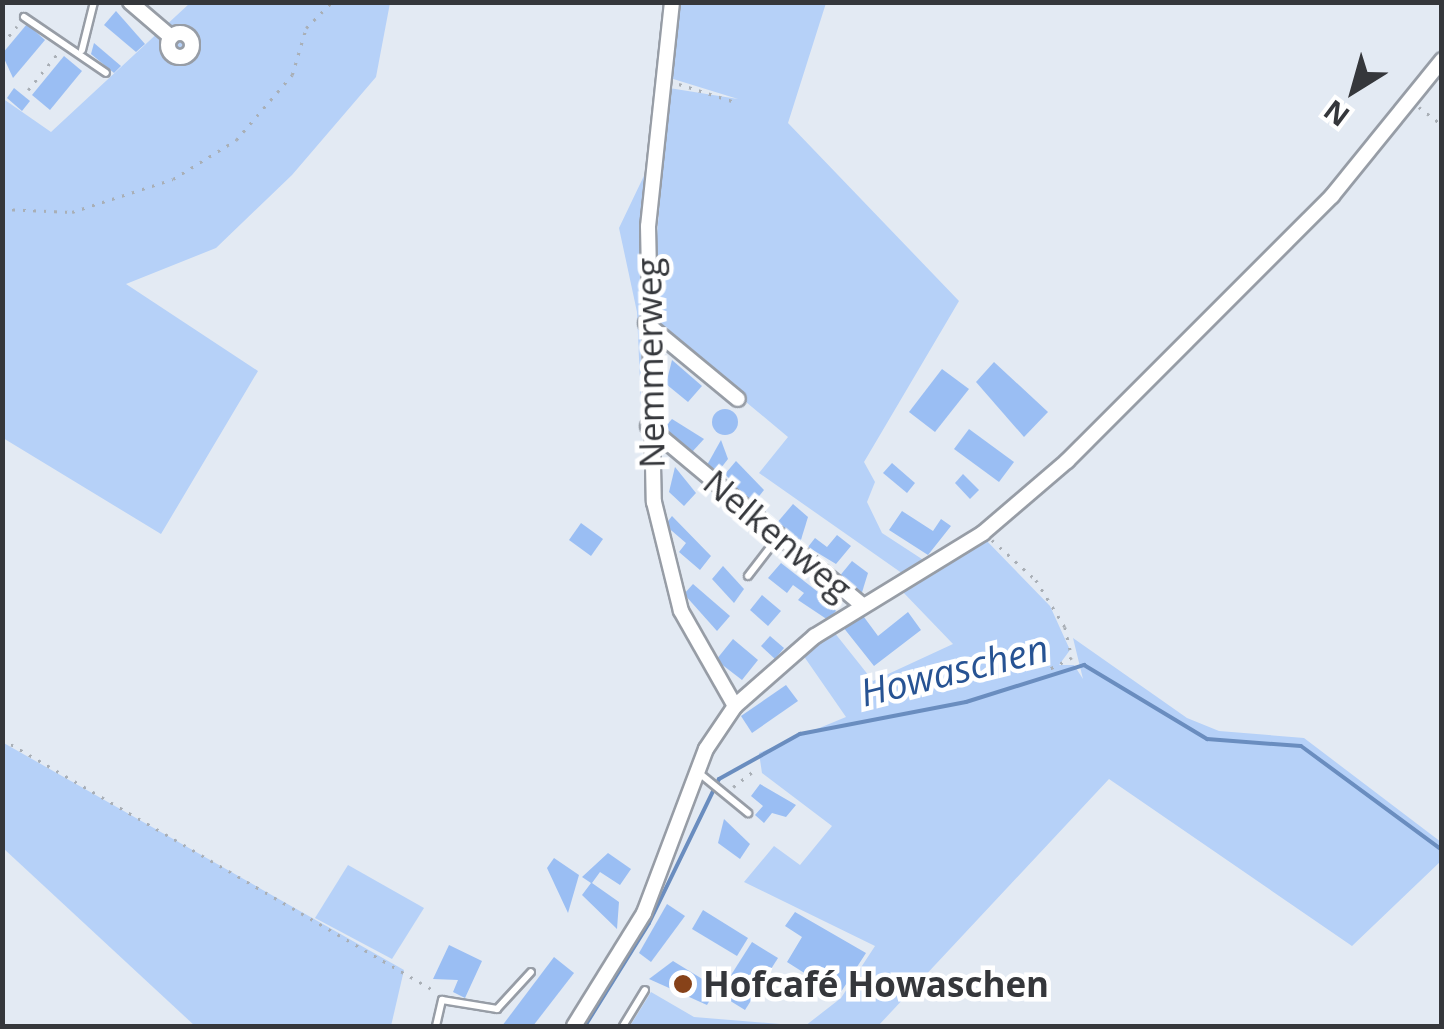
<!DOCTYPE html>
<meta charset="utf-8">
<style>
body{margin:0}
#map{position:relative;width:1444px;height:1029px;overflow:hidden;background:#e3eaf3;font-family:"Open Sans",sans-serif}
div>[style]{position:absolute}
.green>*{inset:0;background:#b6d1f8}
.stream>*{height:4px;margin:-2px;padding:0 2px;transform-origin:2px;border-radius:2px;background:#6a8dbf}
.building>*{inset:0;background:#9abef3}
.round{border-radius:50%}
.path>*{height:2.5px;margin-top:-1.25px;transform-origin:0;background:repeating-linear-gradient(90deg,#a9afb6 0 2.5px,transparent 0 10.5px)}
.roads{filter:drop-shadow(2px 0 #979da6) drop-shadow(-2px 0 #979da6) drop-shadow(0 2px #979da6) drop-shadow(0 -2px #979da6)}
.service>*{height:6px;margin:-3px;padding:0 3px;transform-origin:3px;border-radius:3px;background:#fff}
.minor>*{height:14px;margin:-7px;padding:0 7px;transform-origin:7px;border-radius:7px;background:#fff}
.minor>.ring{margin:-7px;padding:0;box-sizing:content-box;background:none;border:14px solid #fff;border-radius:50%}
.dots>*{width:28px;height:28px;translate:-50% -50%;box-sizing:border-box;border:5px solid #fff;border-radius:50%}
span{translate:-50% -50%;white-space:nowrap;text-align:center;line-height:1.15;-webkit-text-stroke:9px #fff;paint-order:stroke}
.street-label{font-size:35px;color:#35373b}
.poi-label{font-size:35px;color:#35373b;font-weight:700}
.left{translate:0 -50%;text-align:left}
.water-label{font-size:38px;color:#275393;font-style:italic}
.frame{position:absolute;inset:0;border:5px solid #35373b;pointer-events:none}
.north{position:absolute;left:1304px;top:40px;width:100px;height:100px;-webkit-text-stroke:8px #fff;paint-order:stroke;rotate:217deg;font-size:28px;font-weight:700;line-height:40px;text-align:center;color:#35373b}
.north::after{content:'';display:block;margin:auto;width:35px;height:45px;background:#35373b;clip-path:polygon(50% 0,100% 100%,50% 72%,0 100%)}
</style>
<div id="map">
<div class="green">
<div style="clip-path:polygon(190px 3px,390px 3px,376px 77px,292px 175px,216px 248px,126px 284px,258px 371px,161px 534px,3px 438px,2px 98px,51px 132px)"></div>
<div style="clip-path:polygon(676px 3px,826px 3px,788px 123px,959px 301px,864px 462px,875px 482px,867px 502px,882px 533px,928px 563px,906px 576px,759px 473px,788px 437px,650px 322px,669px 88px,738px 99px,670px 78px)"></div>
<div style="clip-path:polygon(652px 159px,642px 244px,641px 405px,637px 312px,619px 228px)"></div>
<div style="clip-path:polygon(983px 537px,1050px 606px,1070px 650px,1059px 665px,1074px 665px,1083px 679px,1073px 638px,1187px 718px,1219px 731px,1304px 738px,1441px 842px,1441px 861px,1352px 946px,1109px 779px,878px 1026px,630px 1026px,651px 992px,694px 1017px,805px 1026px,841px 998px,875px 946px,744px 882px,774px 846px,800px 865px,832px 826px,762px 773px,759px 753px,846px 717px,803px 655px,834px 632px,873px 681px,953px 644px,901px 590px)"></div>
<div style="clip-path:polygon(2px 742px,404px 970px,391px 1026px,195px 1026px,3px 848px)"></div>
<div style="clip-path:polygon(348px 865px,424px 908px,392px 959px,315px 918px)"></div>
</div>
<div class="stream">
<div style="left:585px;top:1026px;width:121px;rotate:-58.1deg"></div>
<div style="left:649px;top:923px;width:160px;rotate:-64.1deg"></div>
<div style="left:719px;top:779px;width:93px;rotate:-29.1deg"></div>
<div style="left:800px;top:734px;width:169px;rotate:-10.9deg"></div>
<div style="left:966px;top:702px;width:124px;rotate:-17.4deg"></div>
<div style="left:1084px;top:665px;width:144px;rotate:31deg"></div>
<div style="left:1207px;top:739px;width:94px;rotate:4.3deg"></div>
<div style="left:1301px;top:746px;width:175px;rotate:36.4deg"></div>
</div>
<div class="building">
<div style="clip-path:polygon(116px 11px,145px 44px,136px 52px,104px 25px)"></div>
<div style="clip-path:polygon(27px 24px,45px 40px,13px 78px,2px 54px)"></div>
<div style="clip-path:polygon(94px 43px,121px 66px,114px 73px,91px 54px)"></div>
<div style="clip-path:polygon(64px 56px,82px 71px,50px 110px,32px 95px)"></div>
<div style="clip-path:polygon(14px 88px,30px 101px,22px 111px,7px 98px)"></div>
<div style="clip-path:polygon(672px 360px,702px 386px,688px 402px,666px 384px)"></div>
<div style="clip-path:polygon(994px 362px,1048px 412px,1024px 437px,976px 382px)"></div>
<div style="clip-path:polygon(942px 369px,969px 389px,935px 432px,909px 412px)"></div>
<div class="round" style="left:712px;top:409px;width:26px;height:26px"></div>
<div style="clip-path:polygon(672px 419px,704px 439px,692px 452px,664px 428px)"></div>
<div style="clip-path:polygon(969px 429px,1014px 462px,999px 482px,954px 449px)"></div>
<div style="clip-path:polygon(721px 440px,728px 459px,717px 473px,707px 465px)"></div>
<div style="clip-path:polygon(736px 461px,764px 490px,752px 505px,725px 474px)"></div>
<div style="clip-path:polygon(892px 463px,915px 483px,907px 493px,883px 473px)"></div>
<div style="clip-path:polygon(675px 467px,696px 493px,684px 506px,669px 492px)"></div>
<div style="clip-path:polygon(963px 474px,979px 490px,970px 499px,955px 483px)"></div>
<div style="clip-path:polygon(793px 504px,808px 517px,800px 543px,776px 524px)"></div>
<div style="clip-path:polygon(902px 511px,933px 531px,941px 519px,951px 526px,928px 555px,889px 530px)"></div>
<div style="clip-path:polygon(672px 516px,711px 556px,700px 570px,679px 552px,686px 543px,665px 525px)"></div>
<div style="clip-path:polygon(581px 523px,603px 539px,591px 556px,569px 540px)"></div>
<div style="clip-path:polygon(837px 535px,851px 546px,836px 564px,808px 547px,815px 538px,827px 547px)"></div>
<div style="clip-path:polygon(852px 561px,868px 573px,859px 602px,838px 578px)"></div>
<div style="clip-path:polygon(781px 563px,827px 599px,836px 611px,828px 620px,798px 600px,804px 593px,793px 585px,787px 593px,768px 578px)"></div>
<div style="clip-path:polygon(723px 566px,744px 589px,734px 603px,712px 579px)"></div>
<div style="clip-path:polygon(693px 584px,730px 616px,717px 631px,684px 594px)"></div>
<div style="clip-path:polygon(762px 595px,781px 611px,768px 626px,750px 610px)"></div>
<div style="clip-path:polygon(908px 612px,921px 630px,874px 666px,843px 627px,861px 613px,878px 636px)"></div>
<div style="clip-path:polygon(770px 636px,784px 648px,775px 659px,761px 646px)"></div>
<div style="clip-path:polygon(733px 639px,758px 660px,742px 680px,716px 660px)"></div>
<div style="clip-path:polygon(786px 685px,798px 701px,752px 733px,741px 716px)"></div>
<div style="clip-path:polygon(760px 784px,796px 805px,786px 817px,772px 813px,764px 823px,755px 815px,763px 806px,751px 796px)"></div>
<div style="clip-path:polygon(724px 819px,750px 844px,740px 859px,718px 843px)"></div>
<div style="clip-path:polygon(608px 853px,631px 869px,620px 885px,600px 872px,592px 883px,619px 902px,617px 929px,582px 895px,591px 883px,582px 877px)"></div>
<div style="clip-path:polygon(554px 858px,579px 875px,568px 913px,547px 868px)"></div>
<div style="clip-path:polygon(667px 904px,685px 916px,651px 962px,639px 953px)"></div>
<div style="clip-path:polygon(703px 910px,748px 938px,737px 956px,692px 929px)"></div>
<div style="clip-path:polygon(795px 912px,866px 953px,839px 995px,787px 962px,802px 937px,785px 926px)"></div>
<div style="clip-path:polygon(752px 942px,778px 958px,745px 1010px,719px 994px)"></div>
<div style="clip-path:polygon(449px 945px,482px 961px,465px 998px,453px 992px,458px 980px,433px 979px)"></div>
<div style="clip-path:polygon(554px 957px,574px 973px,533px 1026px,502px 1026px)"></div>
<div style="clip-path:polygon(673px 961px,717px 988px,707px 1005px,649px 979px)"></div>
</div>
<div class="path">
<div style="left:2px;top:44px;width:23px;rotate:-50deg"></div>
<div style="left:679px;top:84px;width:59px;rotate:17.8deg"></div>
<div style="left:28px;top:90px;width:48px;rotate:-51deg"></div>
<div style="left:1419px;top:107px;width:29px;rotate:38deg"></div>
<div style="left:2px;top:209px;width:70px;rotate:2.5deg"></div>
<div style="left:72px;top:212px;width:106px;rotate:-18.1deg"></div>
<div style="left:173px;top:179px;width:74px;rotate:-31.8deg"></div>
<div style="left:236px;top:140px;width:86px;rotate:-49.3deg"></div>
<div style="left:292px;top:75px;width:49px;rotate:-73.4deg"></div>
<div style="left:306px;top:28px;width:37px;rotate:-45deg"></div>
<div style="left:992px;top:540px;width:59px;rotate:42.3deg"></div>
<div style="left:1036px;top:580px;width:55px;rotate:58.3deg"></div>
<div style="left:1065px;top:627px;width:32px;rotate:77deg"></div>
<div style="left:1072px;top:658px;width:25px;rotate:153deg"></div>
<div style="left:2px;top:739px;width:501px;rotate:30.2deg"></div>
<div style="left:733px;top:787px;width:28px;rotate:-38deg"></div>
</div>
<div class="roads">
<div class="service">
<div style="left:24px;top:17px;width:99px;rotate:34.3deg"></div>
<div style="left:82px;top:50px;width:49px;rotate:-76deg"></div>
<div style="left:748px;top:576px;width:49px;rotate:-52.4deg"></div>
<div style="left:698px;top:772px;width:65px;rotate:39.4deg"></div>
<div style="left:436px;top:1026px;width:27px;rotate:-77deg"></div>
<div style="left:442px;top:1000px;width:56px;rotate:9.3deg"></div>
<div style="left:497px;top:1009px;width:50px;rotate:-47.4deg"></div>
<div style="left:623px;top:1026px;width:42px;rotate:-58.6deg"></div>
</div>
<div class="minor">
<div style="left:130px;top:2px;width:54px;rotate:40.5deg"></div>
<div style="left:672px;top:2px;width:225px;rotate:96.1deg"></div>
<div style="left:648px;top:226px;width:276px;rotate:88.8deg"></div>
<div style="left:654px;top:502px;width:112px;rotate:76.1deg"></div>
<div style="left:681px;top:611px;width:109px;rotate:60.4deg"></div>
<div class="ring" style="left:168px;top:33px;width:10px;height:10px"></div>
<div style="left:646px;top:323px;width:119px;rotate:39.6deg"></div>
<div style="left:648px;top:426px;width:279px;rotate:39.9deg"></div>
<div style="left:574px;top:1026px;width:133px;rotate:-58.2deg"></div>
<div style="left:644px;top:913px;width:175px;rotate:-69.3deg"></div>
<div style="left:706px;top:749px;width:52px;rotate:-56deg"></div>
<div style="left:735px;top:706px;width:106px;rotate:-41.2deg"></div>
<div style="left:815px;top:636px;width:197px;rotate:-31.5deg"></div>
<div style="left:983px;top:533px;width:111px;rotate:-40.6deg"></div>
<div style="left:1067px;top:461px;width:375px;rotate:-45deg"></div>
<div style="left:1332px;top:196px;width:175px;rotate:-51deg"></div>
</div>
</div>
<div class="dots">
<div style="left:683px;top:984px;background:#874219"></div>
</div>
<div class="street-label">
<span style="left:650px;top:363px;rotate:-91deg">Nemmerweg</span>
<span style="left:778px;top:535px;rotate:40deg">Nelkenweg</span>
</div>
<div class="poi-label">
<span class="left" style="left:703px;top:984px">Hofcafé Howaschen</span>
</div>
<div class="water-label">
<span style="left:954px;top:670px;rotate:-14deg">Howaschen</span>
</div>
<div class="frame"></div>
<div class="north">N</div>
</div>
